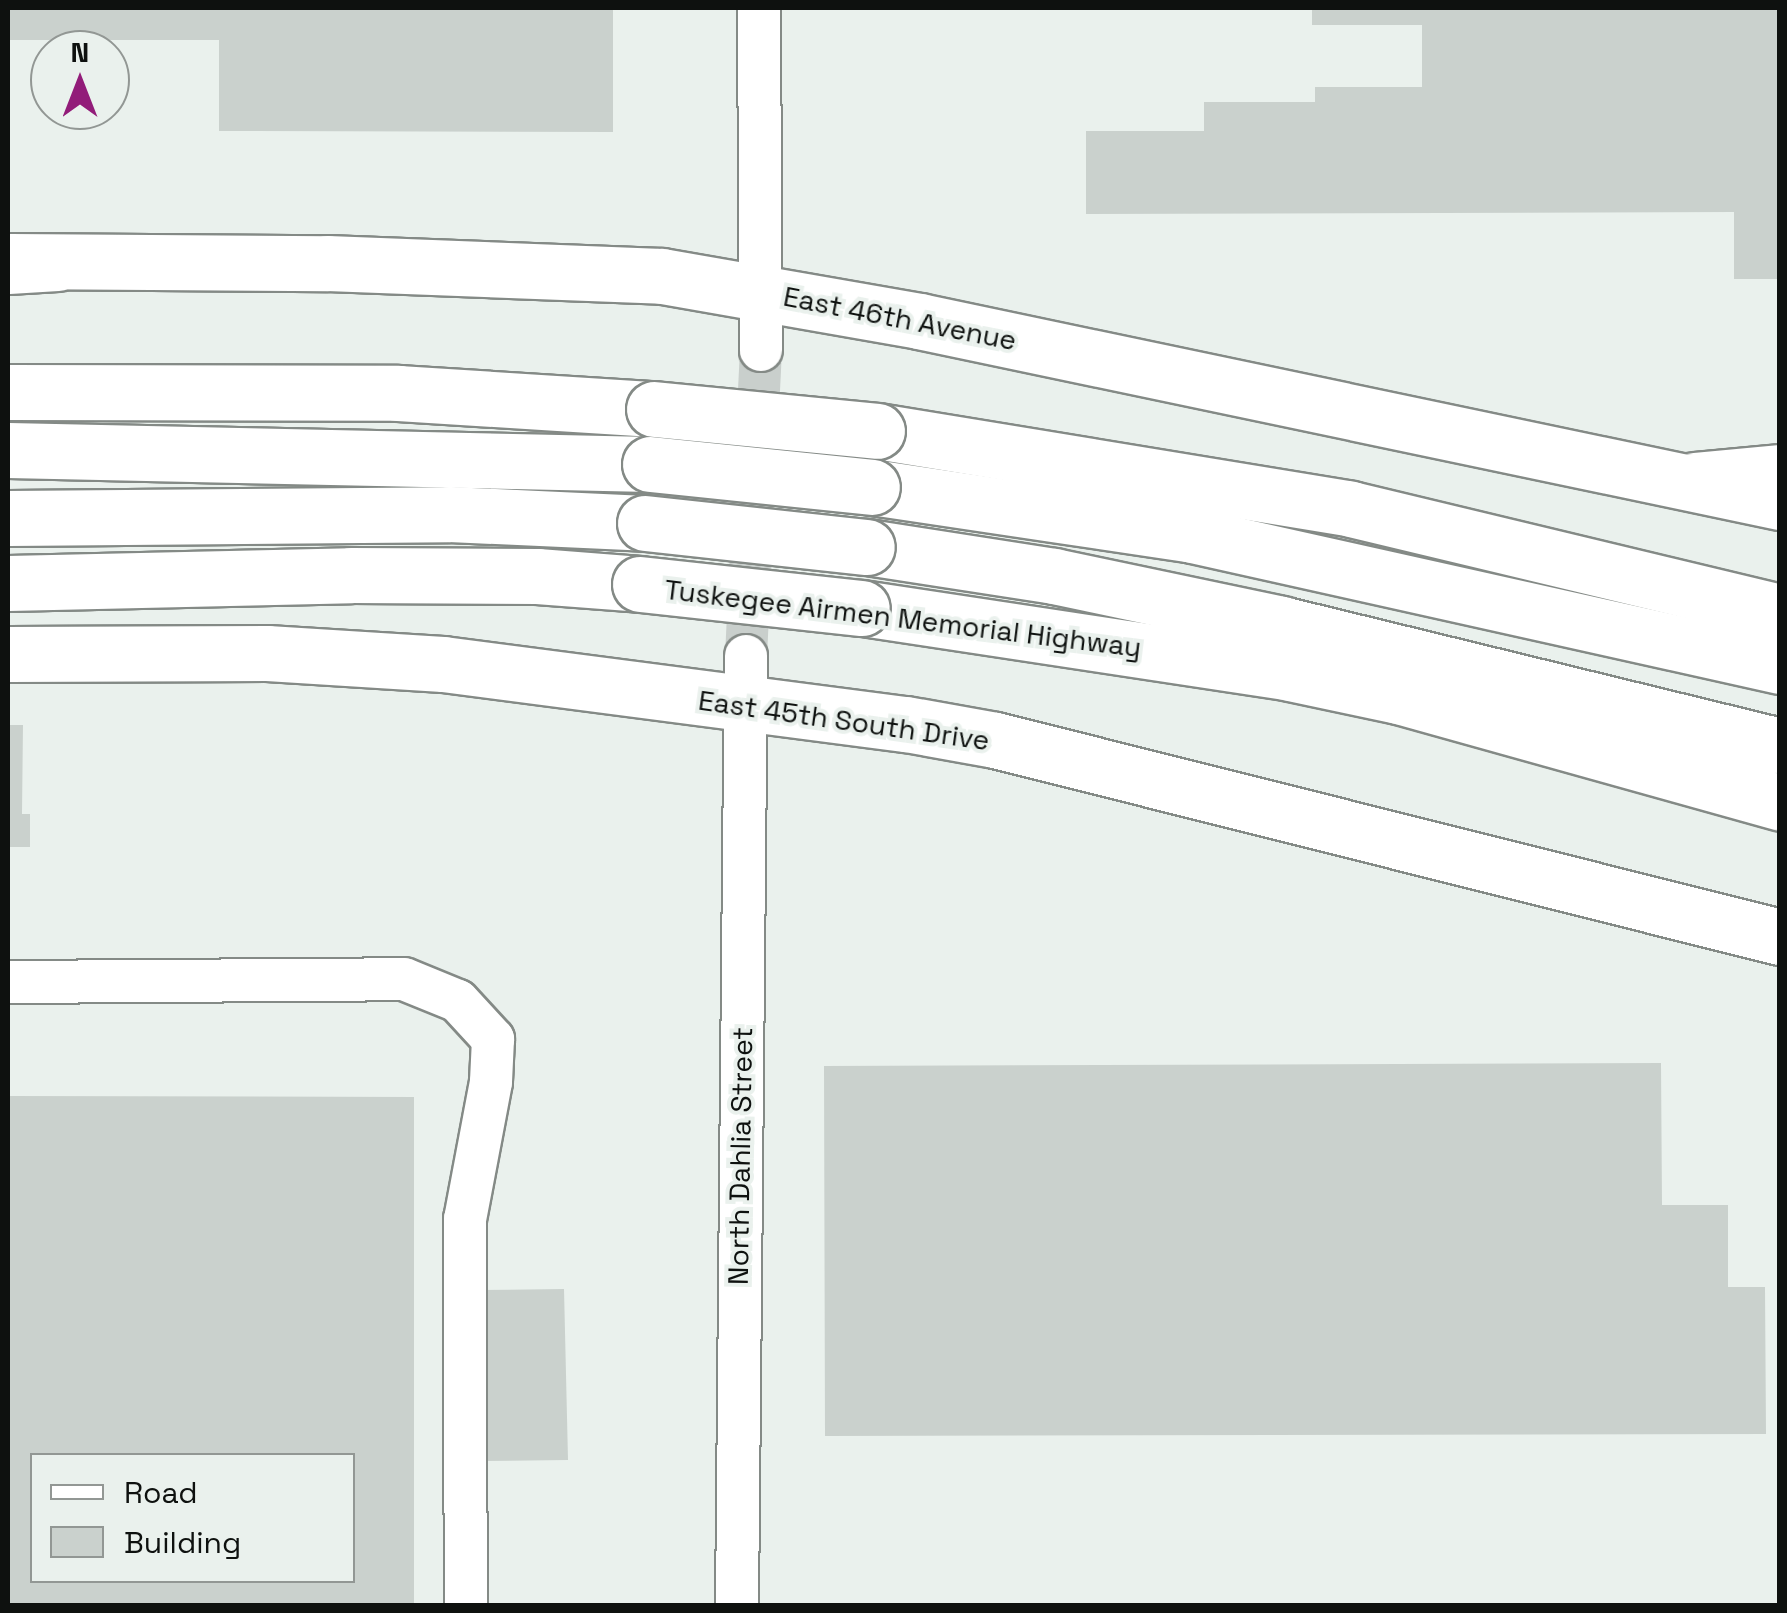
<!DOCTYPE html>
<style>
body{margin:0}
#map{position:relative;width:1787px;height:1613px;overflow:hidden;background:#eaf1ed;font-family:"Space Grotesk",sans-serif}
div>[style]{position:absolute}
.building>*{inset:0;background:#cad1cd}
.minor-tunnel>*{height:42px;margin-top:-21px;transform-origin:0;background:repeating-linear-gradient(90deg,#c9cfcc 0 42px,transparent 0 63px)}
.roads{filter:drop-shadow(2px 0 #848a86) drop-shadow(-2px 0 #848a86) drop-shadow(0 2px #848a86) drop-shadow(0 -2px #848a86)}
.minor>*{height:42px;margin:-21px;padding:0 21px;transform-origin:21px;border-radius:21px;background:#fff}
.major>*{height:55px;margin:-27.5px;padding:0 27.5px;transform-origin:27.5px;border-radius:27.5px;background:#fff}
.highway>*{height:55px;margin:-27.5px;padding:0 27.5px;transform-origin:27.5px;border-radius:27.5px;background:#fff}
.bridges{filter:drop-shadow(2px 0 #848a86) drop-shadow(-2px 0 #848a86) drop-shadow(0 2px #848a86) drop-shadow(0 -2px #848a86)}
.highway-bridge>*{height:55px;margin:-27.5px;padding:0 27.5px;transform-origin:27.5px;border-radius:27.5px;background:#fff}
span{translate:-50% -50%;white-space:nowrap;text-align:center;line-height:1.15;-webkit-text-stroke:8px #eaf1ed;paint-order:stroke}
.street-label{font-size:28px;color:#0e110f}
.frame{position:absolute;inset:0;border:10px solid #0e110f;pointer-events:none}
.legend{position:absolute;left:30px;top:1453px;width:325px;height:130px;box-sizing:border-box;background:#eaf1ed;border:2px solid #929794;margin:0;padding:12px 18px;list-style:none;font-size:30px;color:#0e110f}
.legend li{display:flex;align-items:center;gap:20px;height:50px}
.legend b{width:50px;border:2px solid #929794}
.north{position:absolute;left:30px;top:30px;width:100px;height:100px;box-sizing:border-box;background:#eaf1ed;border:2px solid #929794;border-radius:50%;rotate:0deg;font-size:28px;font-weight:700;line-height:40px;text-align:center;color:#0e110f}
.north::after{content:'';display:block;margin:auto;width:35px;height:45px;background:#921c79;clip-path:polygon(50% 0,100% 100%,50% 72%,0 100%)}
</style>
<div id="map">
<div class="building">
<div style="clip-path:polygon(8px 8px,613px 8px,613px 132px,219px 131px,219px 40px,8px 40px)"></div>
<div style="clip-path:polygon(1312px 8px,1780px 8px,1780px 279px,1734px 279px,1734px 212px,1086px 214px,1086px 131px,1204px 131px,1204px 102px,1315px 102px,1315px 87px,1422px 87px,1422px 25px,1312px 25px)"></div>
<div style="clip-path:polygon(8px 725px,23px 725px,22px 814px,30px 814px,30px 847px,8px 847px)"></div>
<div style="clip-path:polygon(1661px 1063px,1662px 1205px,1728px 1205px,1728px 1287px,1765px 1287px,1766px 1434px,825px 1436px,824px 1066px)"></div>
<div style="clip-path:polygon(evenodd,8px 1096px,414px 1097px,414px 1606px,8px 1606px,8px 1096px,32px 1456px,352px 1456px,352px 1580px,32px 1580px,32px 1456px)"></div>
<div style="clip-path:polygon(564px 1289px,568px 1460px,483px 1461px,479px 1290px)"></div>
</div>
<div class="minor-tunnel">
<div style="left:746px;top:656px;width:306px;rotate:-87.2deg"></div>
</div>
<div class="roads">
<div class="minor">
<div style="left:759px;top:8px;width:342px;rotate:89.7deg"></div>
<div style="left:1695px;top:474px;width:85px;rotate:-5.4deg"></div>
<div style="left:8px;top:982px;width:396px;rotate:-0.4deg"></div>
<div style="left:404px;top:979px;width:58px;rotate:22.2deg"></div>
<div style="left:458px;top:1001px;width:52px;rotate:47.4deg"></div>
<div style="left:493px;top:1039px;width:43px;rotate:92.7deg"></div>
<div style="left:491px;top:1082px;width:139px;rotate:100.7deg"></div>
<div style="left:465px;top:1219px;width:387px;rotate:89.9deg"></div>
<div style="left:737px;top:1606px;width:950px;rotate:-89.46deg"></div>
</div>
<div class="major">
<div style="left:10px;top:261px;width:317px;rotate:0.4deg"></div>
<div style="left:327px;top:263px;width:335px;rotate:2.2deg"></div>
<div style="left:662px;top:276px;width:261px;rotate:9.9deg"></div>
<div style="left:919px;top:321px;width:880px;rotate:11.87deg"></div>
<div style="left:8px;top:654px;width:259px;rotate:-0.2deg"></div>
<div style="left:267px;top:653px;width:176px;rotate:3.6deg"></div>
<div style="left:443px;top:664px;width:467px;rotate:7.4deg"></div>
<div style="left:906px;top:724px;width:90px;rotate:10.2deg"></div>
<div style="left:995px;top:740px;width:809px;rotate:14.09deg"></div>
</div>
<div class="highway">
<div style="left:8px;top:266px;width:49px;rotate:-3.5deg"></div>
<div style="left:8px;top:392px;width:390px;rotate:0.1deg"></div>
<div style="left:398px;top:393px;width:256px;rotate:3.6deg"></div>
<div style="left:877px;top:431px;width:480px;rotate:9.3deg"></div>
<div style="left:1351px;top:509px;width:441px;rotate:13.5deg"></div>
<div style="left:8px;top:450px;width:642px;rotate:1.25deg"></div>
<div style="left:872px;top:487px;width:324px;rotate:8.5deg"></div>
<div style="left:1192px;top:535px;width:602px;rotate:12.56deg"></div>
<div style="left:8px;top:518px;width:441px;rotate:-0.5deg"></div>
<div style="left:449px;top:514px;width:196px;rotate:2.6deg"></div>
<div style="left:867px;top:547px;width:189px;rotate:8.8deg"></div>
<div style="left:1054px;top:576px;width:232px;rotate:11.9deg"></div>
<div style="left:1281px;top:624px;width:514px;rotate:13.74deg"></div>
<div style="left:8px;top:583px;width:343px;rotate:-1.3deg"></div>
<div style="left:351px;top:575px;width:186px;rotate:0.3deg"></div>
<div style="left:537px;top:576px;width:103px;rotate:4.4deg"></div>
<div style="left:862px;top:608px;width:433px;rotate:8.6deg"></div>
<div style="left:1290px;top:673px;width:110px;rotate:12deg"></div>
<div style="left:1398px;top:696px;width:397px;rotate:15.6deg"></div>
</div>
</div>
<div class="bridges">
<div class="highway-bridge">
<div style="left:654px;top:409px;width:224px;rotate:5.6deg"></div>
<div style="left:650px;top:464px;width:223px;rotate:5.9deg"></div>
<div style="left:645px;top:523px;width:223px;rotate:6.2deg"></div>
<div style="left:640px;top:584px;width:223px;rotate:6.2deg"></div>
</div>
</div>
<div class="street-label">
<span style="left:900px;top:318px;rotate:11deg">East 46th Avenue</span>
<span style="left:903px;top:618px;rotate:7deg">Tuskegee Airmen Memorial Highway</span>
<span style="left:844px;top:720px;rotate:8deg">East 45th South Drive</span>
<span style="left:740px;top:1156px;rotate:-89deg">North Dahlia Street</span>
</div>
<div class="frame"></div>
<ul class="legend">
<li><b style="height:12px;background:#fff"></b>Road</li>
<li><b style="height:28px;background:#cad1cd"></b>Building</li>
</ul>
<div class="north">N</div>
</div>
